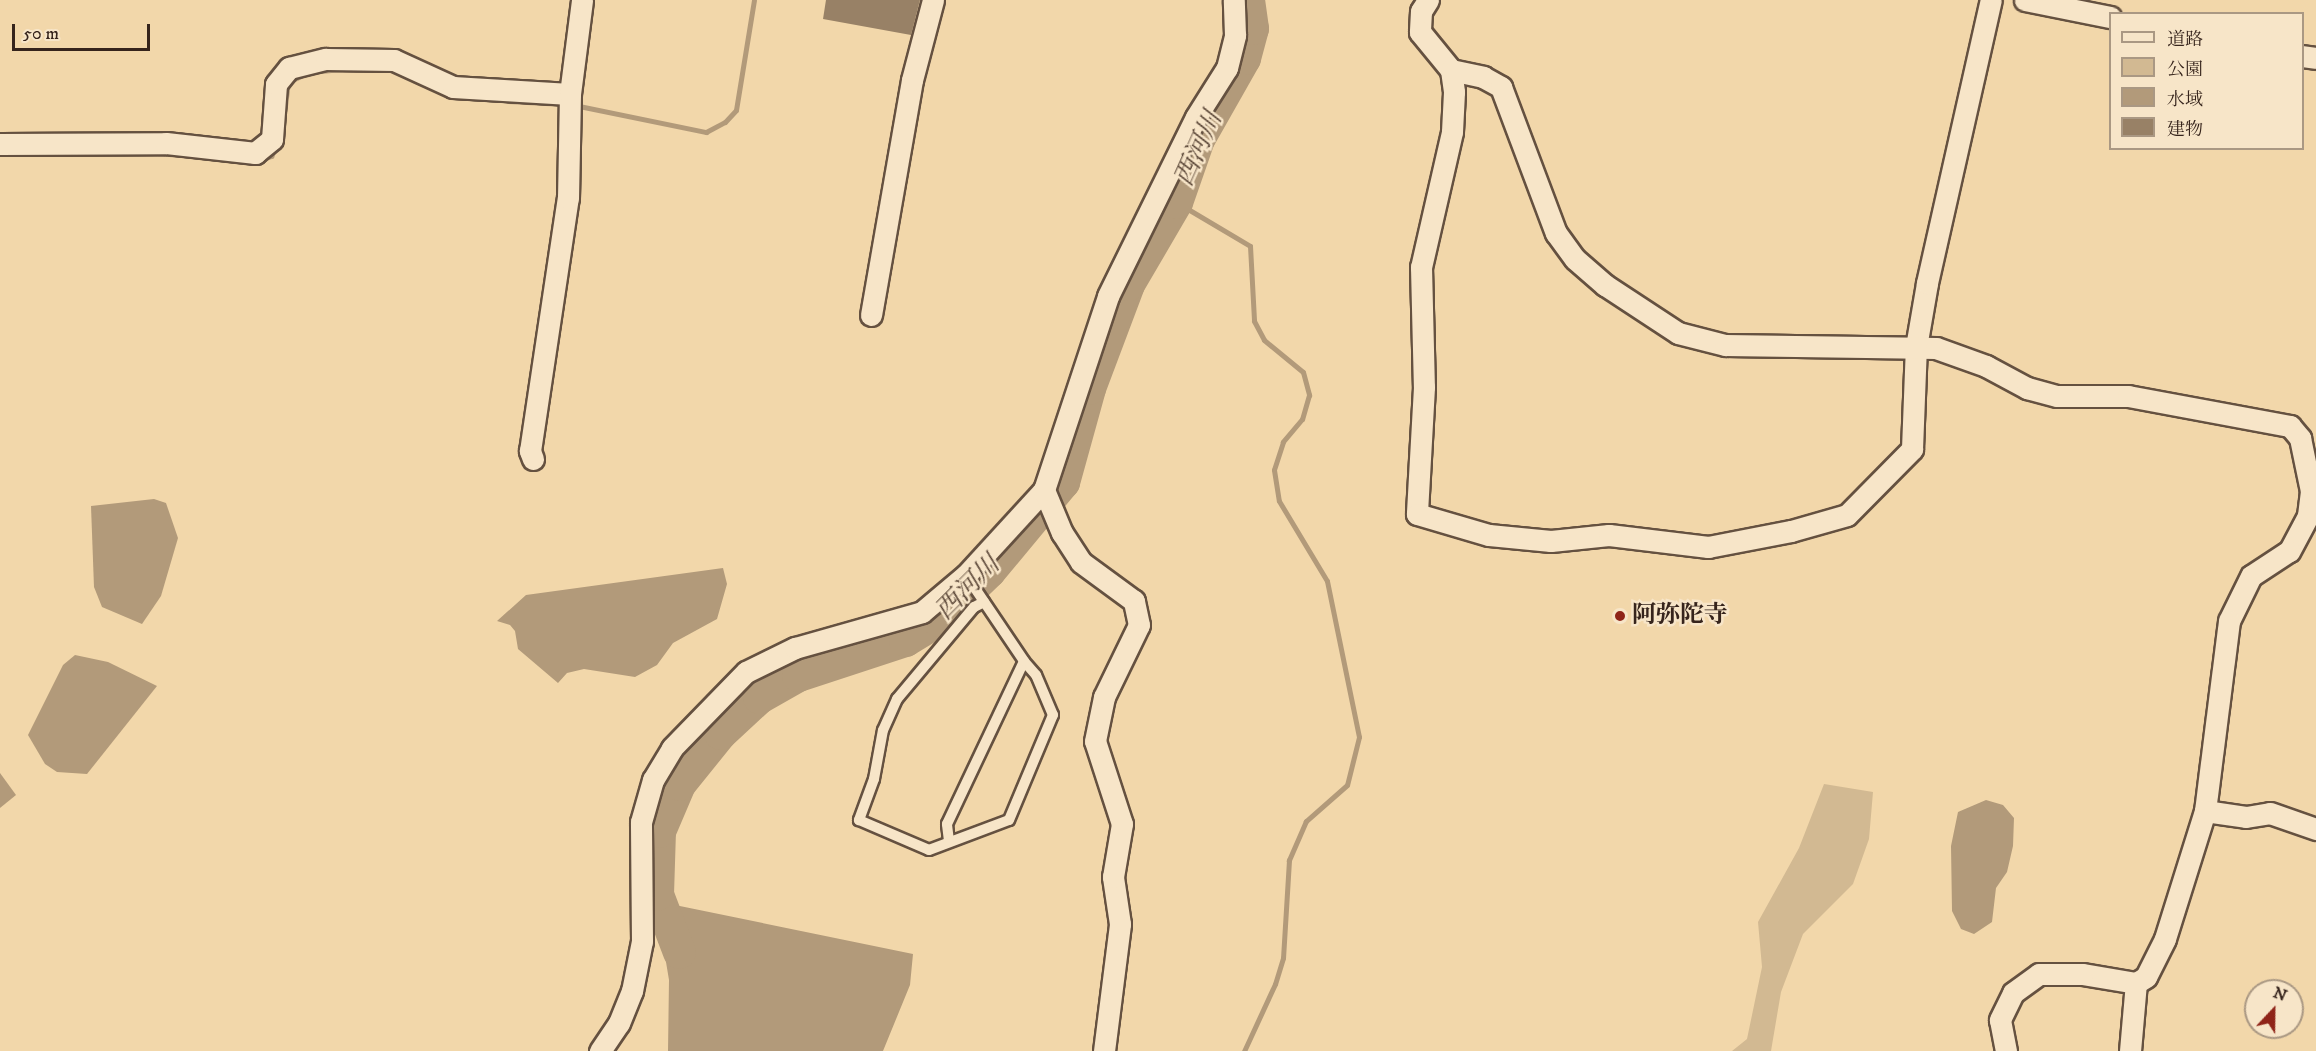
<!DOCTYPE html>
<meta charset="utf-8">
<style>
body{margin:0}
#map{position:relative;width:2316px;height:1051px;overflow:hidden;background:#f2d7aa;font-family:"IM FELL DW Pica","Noto Serif JP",serif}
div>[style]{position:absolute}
.green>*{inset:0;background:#d2b992}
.water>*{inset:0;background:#b29a7a}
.stream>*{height:5px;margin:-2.5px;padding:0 2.5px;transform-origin:2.5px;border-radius:2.5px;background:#b29a7a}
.river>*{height:33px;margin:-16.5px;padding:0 16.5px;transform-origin:16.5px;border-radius:16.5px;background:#b29a7a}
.building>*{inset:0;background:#988166}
.roads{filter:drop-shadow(2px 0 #655140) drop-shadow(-2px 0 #655140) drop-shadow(0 2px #655140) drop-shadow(0 -2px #655140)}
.service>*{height:10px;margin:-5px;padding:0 5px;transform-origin:5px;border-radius:5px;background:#f7e5c8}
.minor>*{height:21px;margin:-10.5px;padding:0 10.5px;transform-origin:10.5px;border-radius:10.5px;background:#f7e5c8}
.dots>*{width:16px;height:16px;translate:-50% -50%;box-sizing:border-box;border:3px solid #f7e5c8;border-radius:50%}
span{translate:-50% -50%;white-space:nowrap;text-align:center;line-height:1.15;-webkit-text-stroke:5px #f7e5c8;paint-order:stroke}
.poi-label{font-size:24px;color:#36241c;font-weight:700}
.left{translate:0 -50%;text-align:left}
.water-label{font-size:26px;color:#5b4738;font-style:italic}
.legend{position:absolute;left:2109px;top:12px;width:195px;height:138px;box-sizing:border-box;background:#f7e5c8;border:2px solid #aa9883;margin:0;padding:8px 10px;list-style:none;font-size:18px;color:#36241c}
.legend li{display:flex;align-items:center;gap:12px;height:30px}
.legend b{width:30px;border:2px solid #aa9883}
.north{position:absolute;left:2244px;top:979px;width:60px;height:60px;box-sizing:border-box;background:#f7e5c8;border:2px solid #aa9883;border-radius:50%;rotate:22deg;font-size:16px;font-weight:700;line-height:24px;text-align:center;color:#36241c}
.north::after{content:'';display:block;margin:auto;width:21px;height:27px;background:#8f2418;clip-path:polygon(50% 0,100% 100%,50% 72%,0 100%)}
.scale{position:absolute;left:12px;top:24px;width:138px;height:27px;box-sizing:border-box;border:3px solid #36241c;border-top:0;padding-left:8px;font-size:18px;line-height:21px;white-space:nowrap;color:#36241c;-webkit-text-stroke:4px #f7e5c8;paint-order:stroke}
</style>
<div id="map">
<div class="green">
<div style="clip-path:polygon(1824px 784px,1873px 792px,1869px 839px,1853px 884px,1803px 934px,1781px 992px,1771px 1051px,1732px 1051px,1747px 1039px,1762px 967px,1758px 922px,1799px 848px)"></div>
</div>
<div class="water">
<div style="clip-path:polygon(154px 499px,166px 503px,178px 538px,161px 596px,142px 624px,102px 607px,94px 587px,91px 506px)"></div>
<div style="clip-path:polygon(723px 568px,727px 584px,717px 619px,673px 643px,657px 665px,635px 677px,584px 669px,567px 673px,558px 683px,518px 649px,515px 631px,510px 625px,497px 621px,526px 595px)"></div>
<div style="clip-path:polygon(75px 655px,108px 662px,157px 686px,87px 774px,57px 772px,45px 764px,28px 735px,63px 665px)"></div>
<div style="clip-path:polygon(0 773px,16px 795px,0 808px)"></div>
<div style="clip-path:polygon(1986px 800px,2003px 805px,2014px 818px,2013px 846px,2007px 872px,1996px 888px,1992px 922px,1974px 934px,1961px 929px,1952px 911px,1951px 846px,1958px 812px)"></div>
<div style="clip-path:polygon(670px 904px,913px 954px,910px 985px,883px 1051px,668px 1051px,669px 980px,664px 950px,658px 942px,663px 909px)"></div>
</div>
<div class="stream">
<div style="left:415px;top:81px;width:32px;rotate:22deg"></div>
<div style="left:508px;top:101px;width:56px;rotate:3.1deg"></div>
<div style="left:574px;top:105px;width:135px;rotate:11.6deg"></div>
<div style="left:706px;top:132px;width:21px;rotate:-28deg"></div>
<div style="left:725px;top:122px;width:16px;rotate:-47deg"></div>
<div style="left:736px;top:110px;width:111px;rotate:-80.7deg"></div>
<div style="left:284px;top:114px;width:32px;rotate:-83deg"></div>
<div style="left:288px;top:82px;width:23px;rotate:-25deg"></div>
<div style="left:309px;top:72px;width:36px;rotate:-5deg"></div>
<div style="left:157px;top:153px;width:21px;rotate:5deg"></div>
<div style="left:259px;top:160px;width:13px;rotate:-18deg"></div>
<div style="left:271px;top:156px;width:11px;rotate:-63deg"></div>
<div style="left:1176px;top:202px;width:86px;rotate:30.7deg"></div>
<div style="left:1250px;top:246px;width:75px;rotate:86.9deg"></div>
<div style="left:1254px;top:321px;width:21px;rotate:62deg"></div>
<div style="left:1264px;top:340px;width:50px;rotate:39.4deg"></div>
<div style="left:1303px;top:372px;width:24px;rotate:75deg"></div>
<div style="left:1309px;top:395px;width:25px;rotate:106deg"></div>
<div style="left:1302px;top:419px;width:30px;rotate:130deg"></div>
<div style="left:1283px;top:442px;width:29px;rotate:108deg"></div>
<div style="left:1274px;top:470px;width:31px;rotate:81deg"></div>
<div style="left:1279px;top:501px;width:93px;rotate:59deg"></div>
<div style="left:1327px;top:581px;width:159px;rotate:78.4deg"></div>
<div style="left:1359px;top:737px;width:49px;rotate:104deg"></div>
<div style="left:1347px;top:785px;width:55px;rotate:138.7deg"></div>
<div style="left:1306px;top:821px;width:43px;rotate:113.6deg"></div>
<div style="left:1289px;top:860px;width:98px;rotate:93.5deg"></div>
<div style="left:1283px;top:958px;width:27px;rotate:107deg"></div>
<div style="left:1275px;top:984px;width:74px;rotate:114.8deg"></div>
</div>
<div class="river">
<div style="left:679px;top:952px;width:62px;rotate:-110.8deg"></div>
<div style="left:657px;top:894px;width:63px;rotate:-88.2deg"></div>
<div style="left:659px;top:831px;width:51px;rotate:-66.9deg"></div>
<div style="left:679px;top:784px;width:65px;rotate:-51.2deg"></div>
<div style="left:720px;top:733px;width:53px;rotate:-42.7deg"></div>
<div style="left:759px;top:697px;width:45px;rotate:-29.4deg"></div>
<div style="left:798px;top:675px;width:113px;rotate:-18.1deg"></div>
<div style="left:905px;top:640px;width:39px;rotate:-31deg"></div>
<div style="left:938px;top:620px;width:71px;rotate:-43.9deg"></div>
<div style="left:989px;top:571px;width:116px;rotate:-50.3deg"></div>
<div style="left:1063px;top:482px;width:98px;rotate:-74.5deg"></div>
<div style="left:1089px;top:388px;width:111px;rotate:-69.4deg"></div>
<div style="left:1128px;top:284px;width:95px;rotate:-59.7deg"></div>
<div style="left:1176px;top:202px;width:67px;rotate:-70.8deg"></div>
<div style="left:1198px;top:139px;width:93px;rotate:-60.4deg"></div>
<div style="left:1244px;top:58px;width:31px;rotate:-75deg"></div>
<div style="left:1252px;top:28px;width:28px;rotate:-98deg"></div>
</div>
<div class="building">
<div style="clip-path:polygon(826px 0,920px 0,911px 35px,823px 19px)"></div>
</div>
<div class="roads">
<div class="service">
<div style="left:984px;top:602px;width:11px;rotate:153deg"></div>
<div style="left:974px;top:607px;width:120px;rotate:129.9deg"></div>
<div style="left:897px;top:699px;width:34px;rotate:114deg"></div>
<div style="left:883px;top:730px;width:50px;rotate:100.4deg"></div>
<div style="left:874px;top:779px;width:44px;rotate:110.1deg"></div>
<div style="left:859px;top:820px;width:76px;rotate:23.2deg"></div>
<div style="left:929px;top:850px;width:85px;rotate:-20.6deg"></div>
<div style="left:1009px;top:820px;width:114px;rotate:-67.3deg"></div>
<div style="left:1053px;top:715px;width:43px;rotate:-113deg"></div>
<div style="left:1036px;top:675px;width:18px;rotate:-131deg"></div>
<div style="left:949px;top:841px;width:17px;rotate:-97deg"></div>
<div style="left:947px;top:824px;width:180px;rotate:-64.7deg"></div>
<div style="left:1024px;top:661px;width:104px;rotate:-124deg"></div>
</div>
<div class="minor">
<div style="left:1428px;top:0;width:13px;rotate:122deg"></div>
<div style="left:1421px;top:11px;width:21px;rotate:93deg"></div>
<div style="left:1420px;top:32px;width:49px;rotate:50.8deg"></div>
<div style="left:1451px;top:70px;width:22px;rotate:82deg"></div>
<div style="left:1454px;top:92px;width:40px;rotate:92.9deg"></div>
<div style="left:1452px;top:132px;width:139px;rotate:102.9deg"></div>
<div style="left:1421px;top:267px;width:120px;rotate:88.6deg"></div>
<div style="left:1424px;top:387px;width:127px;rotate:93.2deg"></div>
<div style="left:1417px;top:514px;width:75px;rotate:16.3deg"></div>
<div style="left:1489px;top:535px;width:62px;rotate:5.5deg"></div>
<div style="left:1551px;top:541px;width:58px;rotate:-5.9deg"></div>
<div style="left:1609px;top:535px;width:100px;rotate:6.9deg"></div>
<div style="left:1708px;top:547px;width:85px;rotate:-10.9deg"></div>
<div style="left:1791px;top:531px;width:58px;rotate:-15.9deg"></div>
<div style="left:1847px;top:515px;width:93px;rotate:-45.4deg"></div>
<div style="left:1912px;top:449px;width:102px;rotate:-87.8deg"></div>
<div style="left:1916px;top:347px;width:65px;rotate:-80.2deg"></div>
<div style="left:1927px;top:283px;width:290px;rotate:-77.3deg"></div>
<div style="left:2025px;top:0;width:87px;rotate:11.3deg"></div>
<div style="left:2302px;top:56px;width:14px;rotate:8deg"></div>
<div style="left:1451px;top:70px;width:33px;rotate:12deg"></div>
<div style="left:1483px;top:77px;width:21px;rotate:29deg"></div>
<div style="left:1501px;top:87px;width:156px;rotate:69.4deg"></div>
<div style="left:1556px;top:233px;width:32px;rotate:54deg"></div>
<div style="left:1575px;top:259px;width:40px;rotate:41deg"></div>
<div style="left:1605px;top:285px;width:87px;rotate:33.3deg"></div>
<div style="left:1678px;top:333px;width:49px;rotate:14.3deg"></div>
<div style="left:1725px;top:345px;width:211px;rotate:0.8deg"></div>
<div style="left:1936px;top:348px;width:53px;rotate:19.8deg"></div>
<div style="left:1986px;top:366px;width:47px;rotate:28.2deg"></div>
<div style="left:2027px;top:388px;width:31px;rotate:15deg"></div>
<div style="left:2057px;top:396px;width:71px"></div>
<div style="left:2128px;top:396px;width:165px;rotate:10.5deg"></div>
<div style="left:2290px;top:426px;width:16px;rotate:50deg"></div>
<div style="left:2300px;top:438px;width:54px;rotate:78.3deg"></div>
<div style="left:2311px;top:491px;width:25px;rotate:97deg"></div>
<div style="left:2308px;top:516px;width:40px;rotate:118deg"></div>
<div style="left:2289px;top:551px;width:45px;rotate:146.7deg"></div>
<div style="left:2251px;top:576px;width:50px;rotate:116.1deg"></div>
<div style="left:2229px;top:621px;width:192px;rotate:97.2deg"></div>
<div style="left:2205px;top:811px;width:134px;rotate:107.4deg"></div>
<div style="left:2165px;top:939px;width:42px;rotate:116.6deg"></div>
<div style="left:2146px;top:977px;width:12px;rotate:149deg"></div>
<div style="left:2136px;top:983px;width:55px;rotate:-170.5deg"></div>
<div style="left:2082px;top:974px;width:43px;rotate:180deg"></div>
<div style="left:2039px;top:974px;width:32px;rotate:144deg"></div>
<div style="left:2013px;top:993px;width:30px;rotate:116deg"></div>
<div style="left:2000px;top:1020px;width:32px;rotate:79deg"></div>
<div style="left:0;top:144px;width:166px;rotate:-0.3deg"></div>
<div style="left:166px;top:143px;width:90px;rotate:6.4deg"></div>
<div style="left:255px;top:153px;width:22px;rotate:-39deg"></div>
<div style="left:272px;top:139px;width:55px;rotate:-85.8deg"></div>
<div style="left:276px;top:84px;width:21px;rotate:-51deg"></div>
<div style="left:289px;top:68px;width:38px;rotate:-14deg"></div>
<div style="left:326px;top:59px;width:68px;rotate:0.8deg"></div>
<div style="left:394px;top:60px;width:65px;rotate:24.6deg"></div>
<div style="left:453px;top:87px;width:117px;rotate:3.4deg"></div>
<div style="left:871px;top:315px;width:239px;rotate:-80.1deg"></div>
<div style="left:912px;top:80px;width:83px;rotate:-75.3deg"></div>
<div style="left:533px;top:459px;width:9px;rotate:-111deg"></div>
<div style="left:530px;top:451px;width:256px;rotate:-81.5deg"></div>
<div style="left:568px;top:198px;width:104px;rotate:-88.9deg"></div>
<div style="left:570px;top:94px;width:95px;rotate:-82.7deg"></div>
<div style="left:2205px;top:811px;width:41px;rotate:8.3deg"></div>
<div style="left:2246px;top:817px;width:24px;rotate:-9deg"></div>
<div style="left:2270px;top:813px;width:49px;rotate:19.2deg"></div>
<div style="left:600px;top:1051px;width:34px;rotate:-56deg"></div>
<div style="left:619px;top:1023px;width:35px;rotate:-68deg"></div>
<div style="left:632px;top:991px;width:51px;rotate:-78.7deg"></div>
<div style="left:642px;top:941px;width:119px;rotate:-90.5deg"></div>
<div style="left:641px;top:822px;width:44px;rotate:-74.1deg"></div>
<div style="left:653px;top:780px;width:37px;rotate:-59deg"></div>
<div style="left:672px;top:748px;width:106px;rotate:-45.8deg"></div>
<div style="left:746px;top:672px;width:55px;rotate:-26.1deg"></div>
<div style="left:795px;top:648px;width:132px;rotate:-15.8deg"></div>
<div style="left:922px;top:612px;width:57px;rotate:-40.1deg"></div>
<div style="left:966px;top:575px;width:115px;rotate:-47.5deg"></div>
<div style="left:1104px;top:1051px;width:128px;rotate:-82.8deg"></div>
<div style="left:1120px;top:924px;width:48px;rotate:-98.5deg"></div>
<div style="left:1113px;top:877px;width:54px;rotate:-80.4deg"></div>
<div style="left:1122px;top:824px;width:87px;rotate:-108deg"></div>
<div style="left:1095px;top:741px;width:45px;rotate:-78.4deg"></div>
<div style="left:1104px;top:697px;width:80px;rotate:-64.1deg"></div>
<div style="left:1139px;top:625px;width:25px;rotate:-102deg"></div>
<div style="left:1134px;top:601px;width:66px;rotate:-143.7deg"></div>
<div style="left:1081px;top:562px;width:35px;rotate:-123deg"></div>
<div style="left:1062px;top:533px;width:47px;rotate:-112.7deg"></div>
<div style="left:1044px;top:490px;width:204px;rotate:-71.7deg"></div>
<div style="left:1108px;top:296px;width:199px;rotate:-63.8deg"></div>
<div style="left:1196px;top:117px;width:58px;rotate:-57.7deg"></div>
<div style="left:1227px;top:68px;width:34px;rotate:-76deg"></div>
<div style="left:1235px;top:35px;width:35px;rotate:-92deg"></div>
<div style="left:2130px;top:1051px;width:68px;rotate:-85deg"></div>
</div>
</div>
<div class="dots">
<div style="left:1620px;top:616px;background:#8f2418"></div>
</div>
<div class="poi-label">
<span class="left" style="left:1632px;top:616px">阿弥陀寺</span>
</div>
<div class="water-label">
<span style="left:1199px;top:149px;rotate:-66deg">西河川</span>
<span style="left:968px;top:588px;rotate:-45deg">西河川</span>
</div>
<ul class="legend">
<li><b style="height:8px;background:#f7e5c8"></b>道路</li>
<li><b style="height:16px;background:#d2b992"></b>公園</li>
<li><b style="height:16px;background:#b29a7a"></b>水域</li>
<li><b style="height:16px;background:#988166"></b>建物</li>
</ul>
<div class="north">N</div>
<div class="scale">50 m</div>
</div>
